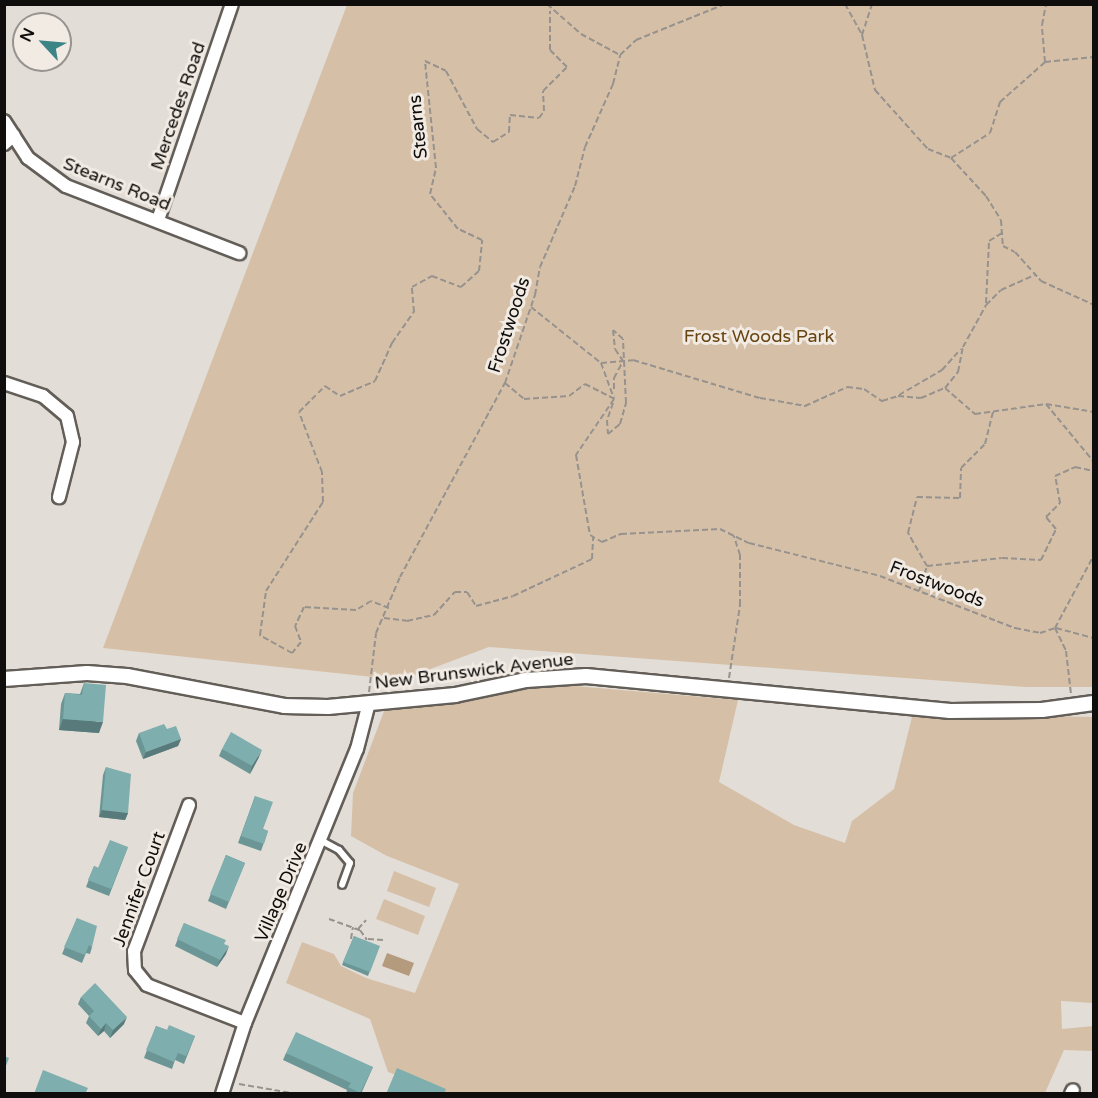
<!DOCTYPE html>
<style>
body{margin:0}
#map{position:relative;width:1098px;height:1098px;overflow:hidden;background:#e3ddd7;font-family:"Varela Round",sans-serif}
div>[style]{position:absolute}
.green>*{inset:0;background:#d5c0a7}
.water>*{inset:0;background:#b59b7e}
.path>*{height:2px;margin-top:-1px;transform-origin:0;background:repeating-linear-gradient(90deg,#97928d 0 6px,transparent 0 9px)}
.roads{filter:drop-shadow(2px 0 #635e58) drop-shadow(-2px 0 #635e58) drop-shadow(0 2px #635e58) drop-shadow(0 -2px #635e58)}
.service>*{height:6px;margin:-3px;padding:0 3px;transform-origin:3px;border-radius:3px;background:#fff}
.minor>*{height:12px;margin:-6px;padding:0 6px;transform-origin:6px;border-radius:6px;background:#fff}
.tertiary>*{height:14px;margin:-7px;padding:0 7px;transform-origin:7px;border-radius:7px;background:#fff}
.wall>*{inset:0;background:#6c9696}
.shaded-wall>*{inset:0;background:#587a7a}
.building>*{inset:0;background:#7eaeae}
span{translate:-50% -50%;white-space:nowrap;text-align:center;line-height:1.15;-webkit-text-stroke:6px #f1ebe4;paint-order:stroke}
.street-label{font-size:18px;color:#100e0c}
.park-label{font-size:18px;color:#67430f}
.frame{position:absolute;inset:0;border:6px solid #100e0c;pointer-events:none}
.north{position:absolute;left:12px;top:12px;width:60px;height:60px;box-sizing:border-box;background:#f1ebe4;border:2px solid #97938e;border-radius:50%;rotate:296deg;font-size:16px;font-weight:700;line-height:24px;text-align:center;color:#100e0c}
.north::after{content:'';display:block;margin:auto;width:21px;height:27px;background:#3c8485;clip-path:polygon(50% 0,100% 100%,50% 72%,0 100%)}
</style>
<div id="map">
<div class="green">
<div style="clip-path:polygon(347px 5px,1093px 5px,1093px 687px,1025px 687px,489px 647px,401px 680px,103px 648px)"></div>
<div style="clip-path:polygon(551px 684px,738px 700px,719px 782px,794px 825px,845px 843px,852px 821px,894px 789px,913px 713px,1093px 717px,1093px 1003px,1061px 1001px,1062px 1029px,1093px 1026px,1093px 1051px,1064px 1050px,1045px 1093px,446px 1093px,388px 1072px,370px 1019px,286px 983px,302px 942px,334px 954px,341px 966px,366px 978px,415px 993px,459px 884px,387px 856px,351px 836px,353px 793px,386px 706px)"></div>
<div style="clip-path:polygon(394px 871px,436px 888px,429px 907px,387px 891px)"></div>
<div style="clip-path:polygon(384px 899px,425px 916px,418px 935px,376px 919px)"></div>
</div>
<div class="water">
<div style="clip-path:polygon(387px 953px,414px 963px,409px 976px,382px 966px)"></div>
</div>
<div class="path">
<div style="left:547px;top:4px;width:45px;rotate:41.4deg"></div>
<div style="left:581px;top:34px;width:44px;rotate:28.3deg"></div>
<div style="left:845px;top:4px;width:35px;rotate:61deg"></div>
<div style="left:862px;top:35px;width:57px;rotate:76.7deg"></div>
<div style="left:875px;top:90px;width:79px;rotate:48.1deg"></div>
<div style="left:928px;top:149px;width:25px;rotate:21deg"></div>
<div style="left:951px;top:158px;width:52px;rotate:47.4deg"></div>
<div style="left:986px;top:196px;width:28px;rotate:58deg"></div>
<div style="left:1001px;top:220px;width:26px;rotate:86deg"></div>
<div style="left:1003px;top:246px;width:13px;rotate:27deg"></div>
<div style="left:1015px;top:252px;width:39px;rotate:48deg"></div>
<div style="left:1041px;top:281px;width:58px;rotate:24.4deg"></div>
<div style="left:862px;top:35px;width:33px;rotate:-72deg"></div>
<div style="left:1045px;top:62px;width:37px;rotate:-95deg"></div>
<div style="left:1042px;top:25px;width:21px;rotate:-79deg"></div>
<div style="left:951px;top:158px;width:46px;rotate:-32.7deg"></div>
<div style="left:990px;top:133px;width:33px;rotate:-72deg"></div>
<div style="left:1000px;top:102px;width:60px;rotate:-41.6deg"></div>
<div style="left:1045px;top:62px;width:49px;rotate:-5.8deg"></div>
<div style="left:986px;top:303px;width:62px;rotate:-87.2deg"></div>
<div style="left:989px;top:241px;width:15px;rotate:-32deg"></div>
<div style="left:531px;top:307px;width:90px;rotate:38.7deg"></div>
<div style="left:601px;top:363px;width:32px;rotate:-5deg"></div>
<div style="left:633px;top:360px;width:133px;rotate:16.7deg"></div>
<div style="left:760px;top:398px;width:46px;rotate:10.1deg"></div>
<div style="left:805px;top:406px;width:46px;rotate:-24.3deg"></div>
<div style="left:847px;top:387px;width:17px;rotate:7deg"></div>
<div style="left:864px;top:389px;width:22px;rotate:34deg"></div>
<div style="left:882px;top:401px;width:17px;rotate:-17deg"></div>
<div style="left:898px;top:396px;width:23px;rotate:5deg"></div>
<div style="left:921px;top:398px;width:26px;rotate:-23deg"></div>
<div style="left:945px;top:388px;width:40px;rotate:41deg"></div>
<div style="left:975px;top:414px;width:72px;rotate:-8deg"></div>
<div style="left:1046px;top:404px;width:49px;rotate:9.5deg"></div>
<div style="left:601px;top:363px;width:38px;rotate:70deg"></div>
<div style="left:614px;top:399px;width:68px;rotate:124.2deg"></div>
<div style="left:576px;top:455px;width:81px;rotate:80.1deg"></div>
<div style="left:590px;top:535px;width:14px;rotate:30deg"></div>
<div style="left:602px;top:542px;width:21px;rotate:-23deg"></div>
<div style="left:621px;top:534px;width:99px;rotate:-2.9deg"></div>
<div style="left:720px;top:529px;width:32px;rotate:26deg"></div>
<div style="left:749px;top:543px;width:135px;rotate:14.1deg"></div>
<div style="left:880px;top:576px;width:145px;rotate:21.1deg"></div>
<div style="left:1015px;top:628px;width:25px;rotate:11deg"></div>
<div style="left:1040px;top:633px;width:16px;rotate:-18deg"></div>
<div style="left:1055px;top:628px;width:83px;rotate:-61.9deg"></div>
<div style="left:505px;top:383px;width:25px;rotate:40deg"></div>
<div style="left:524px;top:399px;width:45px;rotate:-3.8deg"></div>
<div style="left:569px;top:396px;width:20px;rotate:-37deg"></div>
<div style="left:585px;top:384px;width:33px;rotate:27deg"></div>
<div style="left:945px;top:388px;width:21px;rotate:-51deg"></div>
<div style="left:958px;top:372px;width:25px;rotate:-79deg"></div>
<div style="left:963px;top:347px;width:48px;rotate:-61.3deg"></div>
<div style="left:986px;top:305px;width:21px;rotate:-45deg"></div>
<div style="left:1001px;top:290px;width:37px;rotate:-24deg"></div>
<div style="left:614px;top:389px;width:11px;rotate:-90deg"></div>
<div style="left:614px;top:378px;width:19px;rotate:-62deg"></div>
<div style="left:899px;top:395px;width:50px;rotate:-30.2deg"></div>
<div style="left:942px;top:370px;width:28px;rotate:-48deg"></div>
<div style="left:613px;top:403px;width:18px;rotate:109deg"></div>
<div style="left:607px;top:420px;width:14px;rotate:86deg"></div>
<div style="left:608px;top:434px;width:16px;rotate:-40deg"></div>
<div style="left:620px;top:424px;width:22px;rotate:-74deg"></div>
<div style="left:626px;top:403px;width:64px;rotate:-92.7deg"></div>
<div style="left:623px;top:339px;width:13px;rotate:-138deg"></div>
<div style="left:613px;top:330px;width:19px;rotate:84deg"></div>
<div style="left:615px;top:349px;width:14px;rotate:56deg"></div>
<div style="left:1046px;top:404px;width:75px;rotate:50.4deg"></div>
<div style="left:927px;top:566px;width:75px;rotate:-6.1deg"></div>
<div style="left:1002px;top:558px;width:39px;rotate:3deg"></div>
<div style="left:1041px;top:560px;width:34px;rotate:-64deg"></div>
<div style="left:1056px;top:529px;width:16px;rotate:-130deg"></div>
<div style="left:1046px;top:517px;width:20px;rotate:-45deg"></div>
<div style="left:1060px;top:503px;width:27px;rotate:-100deg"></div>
<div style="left:1055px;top:476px;width:22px;rotate:-24deg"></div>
<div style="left:1075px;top:467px;width:19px;rotate:12deg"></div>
<div style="left:919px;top:591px;width:26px;rotate:-72deg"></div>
<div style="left:927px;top:566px;width:38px;rotate:-120deg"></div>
<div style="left:908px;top:533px;width:37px;rotate:-76deg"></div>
<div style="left:917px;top:497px;width:43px;rotate:1.3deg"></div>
<div style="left:960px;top:498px;width:30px;rotate:-88deg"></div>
<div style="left:961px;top:468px;width:34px;rotate:-45deg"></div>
<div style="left:985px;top:444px;width:34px;rotate:-76deg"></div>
<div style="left:389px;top:608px;width:19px;rotate:-159deg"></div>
<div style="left:371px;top:601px;width:17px;rotate:149deg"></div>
<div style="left:356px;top:610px;width:52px;rotate:-176.7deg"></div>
<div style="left:304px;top:607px;width:21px;rotate:115deg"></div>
<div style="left:295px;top:626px;width:17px;rotate:69deg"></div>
<div style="left:301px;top:642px;width:14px;rotate:129deg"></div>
<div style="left:292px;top:653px;width:37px;rotate:-151deg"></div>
<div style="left:260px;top:635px;width:44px;rotate:-82.2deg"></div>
<div style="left:266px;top:591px;width:106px;rotate:-57.4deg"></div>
<div style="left:323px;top:502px;width:30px;rotate:-92deg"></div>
<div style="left:322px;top:472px;width:64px;rotate:-111deg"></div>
<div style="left:299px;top:412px;width:37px;rotate:-45deg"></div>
<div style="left:325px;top:386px;width:18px;rotate:34deg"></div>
<div style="left:340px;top:396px;width:38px;rotate:-23deg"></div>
<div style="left:375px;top:381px;width:42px;rotate:-65.9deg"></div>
<div style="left:392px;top:343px;width:38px;rotate:-55deg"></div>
<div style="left:414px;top:312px;width:25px;rotate:-95deg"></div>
<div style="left:412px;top:287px;width:23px;rotate:-29deg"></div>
<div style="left:432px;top:276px;width:31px;rotate:21deg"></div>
<div style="left:461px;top:287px;width:24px;rotate:-42deg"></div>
<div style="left:479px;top:271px;width:31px;rotate:-84deg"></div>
<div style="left:482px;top:240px;width:26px;rotate:-155deg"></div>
<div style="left:458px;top:229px;width:45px;rotate:-128.7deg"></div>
<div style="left:430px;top:194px;width:27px;rotate:-77deg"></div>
<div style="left:436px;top:168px;width:108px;rotate:-95.9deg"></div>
<div style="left:425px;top:61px;width:23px;rotate:25deg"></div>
<div style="left:446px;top:71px;width:66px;rotate:61.9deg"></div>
<div style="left:477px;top:129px;width:21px;rotate:39deg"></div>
<div style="left:493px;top:142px;width:19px;rotate:-32deg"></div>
<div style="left:509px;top:132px;width:17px;rotate:-87deg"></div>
<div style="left:510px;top:115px;width:29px;rotate:6deg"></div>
<div style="left:539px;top:118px;width:9px;rotate:-54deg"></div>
<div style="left:544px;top:111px;width:20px;rotate:-93deg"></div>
<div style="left:543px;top:91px;width:34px;rotate:-45deg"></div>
<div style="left:567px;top:67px;width:24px;rotate:-135deg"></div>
<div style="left:550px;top:50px;width:39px;rotate:-90deg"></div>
<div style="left:384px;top:618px;width:23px;rotate:7deg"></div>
<div style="left:407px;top:621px;width:28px;rotate:-13deg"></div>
<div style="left:434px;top:615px;width:31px;rotate:-48deg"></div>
<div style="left:455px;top:592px;width:12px"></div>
<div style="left:467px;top:592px;width:17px;rotate:57deg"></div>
<div style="left:476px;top:606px;width:38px;rotate:-15deg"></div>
<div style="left:513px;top:596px;width:87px;rotate:-25.1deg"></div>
<div style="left:592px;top:559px;width:22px;rotate:-87deg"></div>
<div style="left:1055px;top:628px;width:25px;rotate:64deg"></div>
<div style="left:1066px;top:651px;width:43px;rotate:83.4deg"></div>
<div style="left:1056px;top:628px;width:39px;rotate:15deg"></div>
<div style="left:729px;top:678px;width:74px;rotate:-81.4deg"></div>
<div style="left:740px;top:605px;width:50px;rotate:-90deg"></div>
<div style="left:740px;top:555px;width:20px;rotate:-108deg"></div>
<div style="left:369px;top:692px;width:59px;rotate:-83.2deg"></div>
<div style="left:376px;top:633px;width:61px;rotate:-66.8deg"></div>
<div style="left:400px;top:577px;width:221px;rotate:-61.6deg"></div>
<div style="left:505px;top:383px;width:93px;rotate:-71.2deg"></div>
<div style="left:535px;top:295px;width:28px;rotate:-80deg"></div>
<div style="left:540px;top:267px;width:88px;rotate:-66.6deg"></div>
<div style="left:575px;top:186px;width:40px;rotate:-75.6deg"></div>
<div style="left:585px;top:147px;width:69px;rotate:-66deg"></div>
<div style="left:613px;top:84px;width:30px;rotate:-76deg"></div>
<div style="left:620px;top:55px;width:22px;rotate:-43deg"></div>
<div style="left:636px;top:40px;width:96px;rotate:-22deg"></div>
<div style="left:329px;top:919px;width:33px;rotate:20deg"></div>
<div style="left:360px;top:930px;width:12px;rotate:55deg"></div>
<div style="left:358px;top:929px;width:12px;rotate:-48deg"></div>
<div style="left:351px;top:939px;width:12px;rotate:-81deg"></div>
<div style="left:368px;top:939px;width:15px;rotate:4deg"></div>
<div style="left:239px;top:1084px;width:59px;rotate:9.8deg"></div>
</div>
<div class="roads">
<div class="service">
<div style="left:322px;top:841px;width:19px;rotate:28deg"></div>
<div style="left:339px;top:850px;width:17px;rotate:50deg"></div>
<div style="left:350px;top:863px;width:23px;rotate:110deg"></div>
</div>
<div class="minor">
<div style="left:4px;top:121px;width:44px;rotate:57deg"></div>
<div style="left:28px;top:158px;width:47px;rotate:36.4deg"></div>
<div style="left:66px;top:186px;width:186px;rotate:21.2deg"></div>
<div style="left:4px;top:144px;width:13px;rotate:-42deg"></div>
<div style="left:158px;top:220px;width:228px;rotate:-71.1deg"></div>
<div style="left:4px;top:383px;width:41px;rotate:18.4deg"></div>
<div style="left:43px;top:396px;width:31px;rotate:40deg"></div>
<div style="left:67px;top:416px;width:27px;rotate:77deg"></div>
<div style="left:73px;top:442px;width:57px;rotate:104.3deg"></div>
<div style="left:189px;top:805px;width:156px;rotate:110.6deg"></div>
<div style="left:134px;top:951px;width:19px;rotate:87deg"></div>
<div style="left:135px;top:970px;width:19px;rotate:51deg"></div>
<div style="left:147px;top:985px;width:105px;rotate:21.2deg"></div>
<div style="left:222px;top:1094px;width:75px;rotate:-72.1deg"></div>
<div style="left:245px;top:1023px;width:296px;rotate:-67.8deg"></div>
<div style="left:357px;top:749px;width:48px;rotate:-75.4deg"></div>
<div style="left:1071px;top:1094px;width:4px;rotate:-63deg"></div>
</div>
<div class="tertiary">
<div style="left:4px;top:679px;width:83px;rotate:-4.1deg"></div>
<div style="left:87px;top:673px;width:40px;rotate:4.3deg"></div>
<div style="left:127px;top:676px;width:160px;rotate:10.8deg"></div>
<div style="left:284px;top:706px;width:44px;rotate:1.3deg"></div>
<div style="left:328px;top:707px;width:128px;rotate:-5.4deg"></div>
<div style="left:455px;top:695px;width:73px;rotate:-11.9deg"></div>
<div style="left:526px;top:680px;width:60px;rotate:-3.8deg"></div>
<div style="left:586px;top:676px;width:366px;rotate:5.5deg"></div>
<div style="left:950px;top:711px;width:92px;rotate:-0.6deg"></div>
<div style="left:1042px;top:710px;width:52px;rotate:-7.7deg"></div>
</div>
</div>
<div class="wall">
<div style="clip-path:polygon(84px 683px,99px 733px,59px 730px,61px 704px,65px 693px,80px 694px)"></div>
<div style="clip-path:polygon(139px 733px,181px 739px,178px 746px,143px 759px,136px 741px)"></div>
<div style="clip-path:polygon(222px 749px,259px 757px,250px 774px,219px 756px)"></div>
<div style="clip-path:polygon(106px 767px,128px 813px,125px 820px,99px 817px,103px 775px)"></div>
<div style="clip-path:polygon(255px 796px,263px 829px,268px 831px,261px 851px,238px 843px)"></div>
<div style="clip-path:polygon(128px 847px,109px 896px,86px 887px,94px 866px,98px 868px)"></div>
<div style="clip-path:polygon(226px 855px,245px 863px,226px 909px,208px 901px)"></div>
<div style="clip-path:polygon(77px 918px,92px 947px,90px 954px,86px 953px,82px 963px,62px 954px)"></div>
<div style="clip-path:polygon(184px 923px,224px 944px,226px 954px,217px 967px,175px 946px)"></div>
<div style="clip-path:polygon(354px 936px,378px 950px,368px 976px,342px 965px)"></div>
<div style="clip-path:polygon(81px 997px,124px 1024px,110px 1038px,104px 1031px,98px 1036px,86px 1023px,89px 1016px,78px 1004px)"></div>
<div style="clip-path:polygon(156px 1026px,167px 1030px,195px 1036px,184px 1064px,175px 1060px,172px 1069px,144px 1058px)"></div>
<div style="clip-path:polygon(286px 1053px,373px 1067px,361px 1094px,346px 1094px,347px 1090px,283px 1060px)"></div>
</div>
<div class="shaded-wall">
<div style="clip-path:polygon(63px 719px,103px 722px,99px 733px,59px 730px)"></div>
<div style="clip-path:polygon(181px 739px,178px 746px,143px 759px,146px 752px)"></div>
<div style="clip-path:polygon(262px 750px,259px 757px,250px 774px,252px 766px)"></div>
<div style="clip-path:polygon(102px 810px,128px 813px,125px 820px,99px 817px)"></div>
<div style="clip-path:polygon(229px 946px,226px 954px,217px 967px,220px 960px)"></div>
<div style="clip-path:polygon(127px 1017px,124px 1024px,110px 1038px,113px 1030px)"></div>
<div style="clip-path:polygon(106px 1023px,104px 1031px,98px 1036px,101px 1029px)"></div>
</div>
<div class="building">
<div style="clip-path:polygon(84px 683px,106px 685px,103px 722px,63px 719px,65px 693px,82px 695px)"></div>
<div style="clip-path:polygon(164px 724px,167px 729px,176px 726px,181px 739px,146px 752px,139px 733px)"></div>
<div style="clip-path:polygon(231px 732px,262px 750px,252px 766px,222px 749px)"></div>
<div style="clip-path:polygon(106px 767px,131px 774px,128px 813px,102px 810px)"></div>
<div style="clip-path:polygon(255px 796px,273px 802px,263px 829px,268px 831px,264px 844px,241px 836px)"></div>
<div style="clip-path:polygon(110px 840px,128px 847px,111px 889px,88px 880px,94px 866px,98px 868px)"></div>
<div style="clip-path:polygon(226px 855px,245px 863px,229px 902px,210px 894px)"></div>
<div style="clip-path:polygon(77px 918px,97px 926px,92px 947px,89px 945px,85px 955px,64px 947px)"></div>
<div style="clip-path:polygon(184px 923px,226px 940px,224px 944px,229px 946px,220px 960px,177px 939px)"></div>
<div style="clip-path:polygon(354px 936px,380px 946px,370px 972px,343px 962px)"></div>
<div style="clip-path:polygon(95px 983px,127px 1017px,113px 1030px,106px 1023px,101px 1029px,89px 1016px,94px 1011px,81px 997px)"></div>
<div style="clip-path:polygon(169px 1025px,195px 1036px,186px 1056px,178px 1053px,174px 1062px,146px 1050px,156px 1026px,167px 1030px)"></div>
<div style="clip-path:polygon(296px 1032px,373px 1067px,360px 1093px,348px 1087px,351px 1083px,286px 1053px)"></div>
<div style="clip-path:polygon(4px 1056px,9px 1058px,4px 1071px)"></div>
<div style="clip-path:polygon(397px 1068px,446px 1089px,444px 1094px,386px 1094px)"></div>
<div style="clip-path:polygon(43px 1070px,88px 1088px,85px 1094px,34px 1094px)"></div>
</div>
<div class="street-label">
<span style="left:178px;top:106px;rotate:-71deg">Mercedes Road</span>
<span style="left:418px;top:127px;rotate:-96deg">Stearns</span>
<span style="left:117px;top:184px;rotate:22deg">Stearns Road</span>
<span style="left:509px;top:325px;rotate:-72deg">Frostwoods</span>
<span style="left:937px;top:584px;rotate:21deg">Frostwoods</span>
<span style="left:474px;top:671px;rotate:-7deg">New Brunswick Avenue</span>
<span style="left:139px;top:889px;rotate:-70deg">Jennifer Court</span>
<span style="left:281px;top:892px;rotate:-67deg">Village Drive</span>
</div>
<div class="park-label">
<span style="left:759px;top:336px">Frost Woods Park</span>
</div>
<div class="frame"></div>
<div class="north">N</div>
</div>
